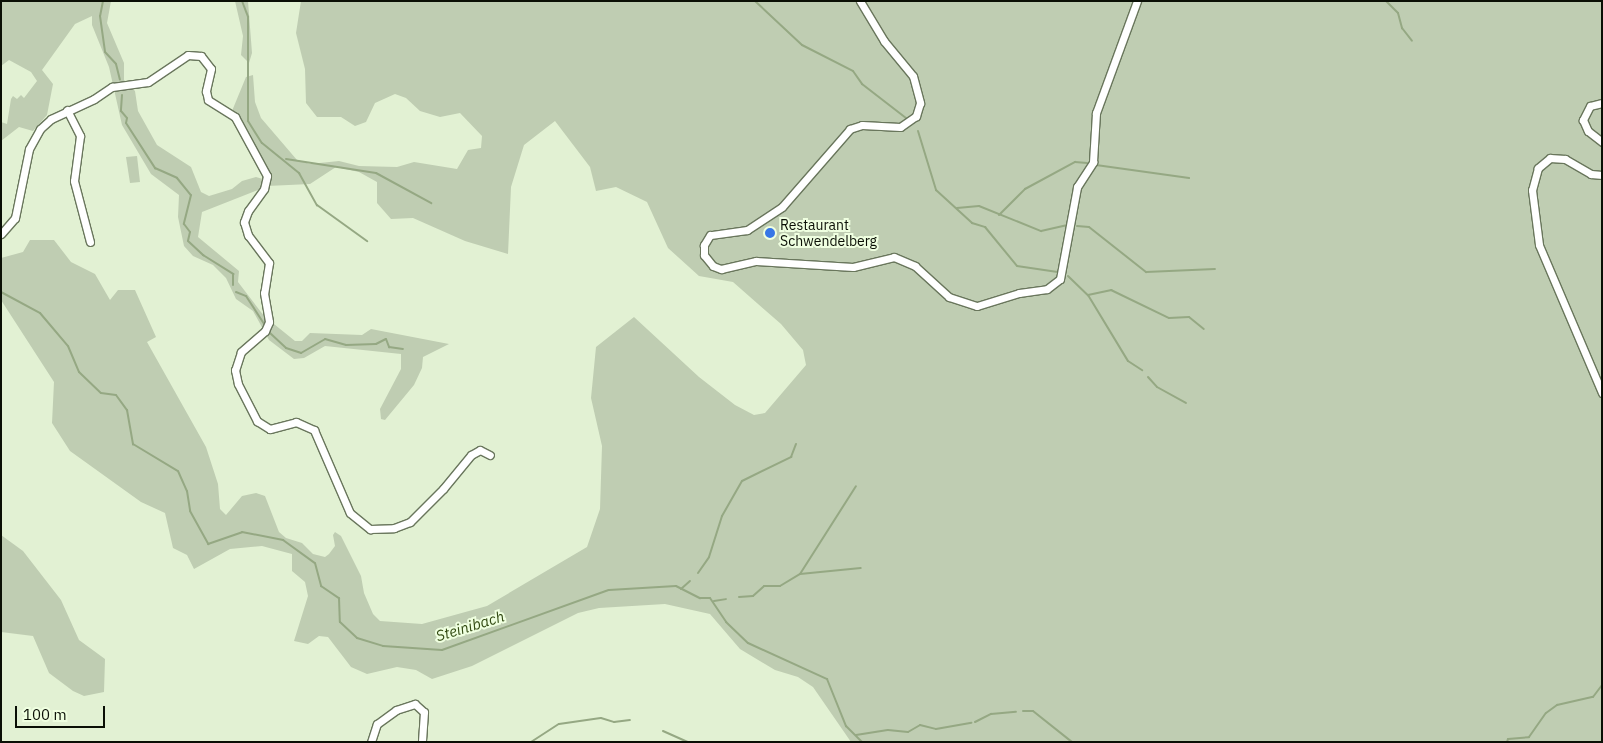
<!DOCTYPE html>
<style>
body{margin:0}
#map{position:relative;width:1603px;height:743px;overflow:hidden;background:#e2f1d3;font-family:"IBM Plex Sans",sans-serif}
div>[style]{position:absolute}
.green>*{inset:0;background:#bfcdb2}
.stream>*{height:2px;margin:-1px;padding:0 1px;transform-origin:1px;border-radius:1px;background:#95a883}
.roads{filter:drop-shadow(1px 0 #69765c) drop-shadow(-1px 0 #69765c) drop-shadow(0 1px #69765c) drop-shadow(0 -1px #69765c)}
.minor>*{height:7px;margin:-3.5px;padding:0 3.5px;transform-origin:3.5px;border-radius:3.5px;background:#fff}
.dots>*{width:14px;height:14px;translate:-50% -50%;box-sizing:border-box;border:2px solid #efffe0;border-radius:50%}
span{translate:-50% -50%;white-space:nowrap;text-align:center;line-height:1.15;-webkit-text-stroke:4px #efffe0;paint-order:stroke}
.poi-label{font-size:14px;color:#0a0f05}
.left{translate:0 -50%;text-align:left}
.water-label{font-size:15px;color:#314911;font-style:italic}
.frame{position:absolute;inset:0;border:2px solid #0a0f05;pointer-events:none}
.scale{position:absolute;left:15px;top:706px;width:90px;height:22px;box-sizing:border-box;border:2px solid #0a0f05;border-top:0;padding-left:6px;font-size:15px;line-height:18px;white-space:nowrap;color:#0a0f05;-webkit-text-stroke:4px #efffe0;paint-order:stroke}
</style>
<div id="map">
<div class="green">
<div style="clip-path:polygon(1px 1px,111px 1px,107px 23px,124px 63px,124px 80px,135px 91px,138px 111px,157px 145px,191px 167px,201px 192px,209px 196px,232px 189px,242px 181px,256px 177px,266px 180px,263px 188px,202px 212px,198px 237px,239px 271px,238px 282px,264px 316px,295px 341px,302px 341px,310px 333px,362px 335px,371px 329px,449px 344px,423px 357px,422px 368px,414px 385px,385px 420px,381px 419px,380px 409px,401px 369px,401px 354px,325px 346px,304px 358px,294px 359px,269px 340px,253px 311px,236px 299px,226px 278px,213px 265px,193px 256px,184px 246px,178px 217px,179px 195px,151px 174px,122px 125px,109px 67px,92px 25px,92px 16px,75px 24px,42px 70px,53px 84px,47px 115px,33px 131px,19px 127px,1px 141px,1px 122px,7px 124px,11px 99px,13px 96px,17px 99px,21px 95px,24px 98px,37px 81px,31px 72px,9px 60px,1px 66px)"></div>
<div style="clip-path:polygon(235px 1px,248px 1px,252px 53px,249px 63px,241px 55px,243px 36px)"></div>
<div style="clip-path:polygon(301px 1px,1602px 1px,1602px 742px,851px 742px,813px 687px,798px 677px,775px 670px,740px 649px,710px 614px,665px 604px,599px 608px,578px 613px,472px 666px,432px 679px,416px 670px,397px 667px,367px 674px,351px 667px,328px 637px,319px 636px,308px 644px,294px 641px,308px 596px,305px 582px,292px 571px,292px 554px,262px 546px,230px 549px,194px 569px,187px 555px,173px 548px,165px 513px,141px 502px,70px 451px,52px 423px,54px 382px,1px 300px,1px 258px,23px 252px,30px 240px,54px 240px,71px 262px,95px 274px,110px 300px,118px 290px,135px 290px,156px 337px,147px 342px,206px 447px,218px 484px,220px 509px,226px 515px,242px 496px,256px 493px,265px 496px,279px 532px,286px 538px,302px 543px,313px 554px,325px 557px,329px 554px,335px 546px,333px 535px,335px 532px,341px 536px,361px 576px,364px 593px,373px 614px,380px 621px,422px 624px,487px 606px,587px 547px,600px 509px,602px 446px,591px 398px,596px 347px,634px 317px,699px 377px,735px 405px,754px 415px,765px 413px,806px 365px,803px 350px,781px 324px,733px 282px,699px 276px,668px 248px,647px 202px,616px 187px,596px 191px,590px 167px,555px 121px,524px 145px,511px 187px,508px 254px,465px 241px,413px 218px,391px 219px,377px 203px,377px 182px,359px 172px,336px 167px,310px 184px,267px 186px,269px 176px,232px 111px,246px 77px,253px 75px,255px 102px,261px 118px,297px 160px,310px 164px,339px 161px,359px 166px,397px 167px,414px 162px,457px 169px,468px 150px,481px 148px,482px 136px,460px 113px,440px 117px,420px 111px,406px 98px,395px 94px,375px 103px,366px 122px,355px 126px,341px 117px,317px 117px,306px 103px,305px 69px,296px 33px)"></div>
<div style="clip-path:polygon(137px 156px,140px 182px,130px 183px,126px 157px)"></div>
<div style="clip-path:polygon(1px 535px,23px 551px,61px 600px,79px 640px,105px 659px,104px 692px,84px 696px,73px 691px,49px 673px,33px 636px,1px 632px)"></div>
</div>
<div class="stream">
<div style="left:103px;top:1px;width:15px;rotate:101deg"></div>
<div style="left:100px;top:16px;width:36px;rotate:82deg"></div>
<div style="left:105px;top:52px;width:16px;rotate:47deg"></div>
<div style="left:116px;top:64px;width:16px;rotate:76deg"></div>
<div style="left:242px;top:1px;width:17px;rotate:69deg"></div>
<div style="left:248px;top:17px;width:104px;rotate:90deg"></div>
<div style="left:248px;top:121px;width:26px;rotate:58deg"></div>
<div style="left:262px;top:143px;width:48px;rotate:39deg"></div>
<div style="left:299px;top:173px;width:37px;rotate:61deg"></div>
<div style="left:317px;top:205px;width:62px;rotate:35.8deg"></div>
<div style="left:755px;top:1px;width:64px;rotate:43.1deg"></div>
<div style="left:802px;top:45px;width:57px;rotate:27deg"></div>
<div style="left:853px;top:71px;width:16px;rotate:55deg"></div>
<div style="left:862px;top:84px;width:56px;rotate:37.7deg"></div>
<div style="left:1386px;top:1px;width:17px;rotate:45deg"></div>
<div style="left:1398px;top:13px;width:16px;rotate:75deg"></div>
<div style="left:1402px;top:28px;width:16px;rotate:52deg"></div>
<div style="left:122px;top:95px;width:16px;rotate:94deg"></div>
<div style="left:121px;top:111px;width:9px;rotate:49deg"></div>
<div style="left:127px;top:118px;width:5px;rotate:101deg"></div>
<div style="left:126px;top:123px;width:54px;rotate:57.2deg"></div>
<div style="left:155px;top:168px;width:24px;rotate:24deg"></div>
<div style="left:177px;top:178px;width:22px;rotate:51deg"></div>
<div style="left:191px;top:195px;width:30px;rotate:104deg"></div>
<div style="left:184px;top:224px;width:10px;rotate:53deg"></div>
<div style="left:190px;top:232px;width:9px;rotate:103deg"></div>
<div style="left:188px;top:241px;width:21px;rotate:43deg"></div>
<div style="left:203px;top:255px;width:36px;rotate:32deg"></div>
<div style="left:233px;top:274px;width:11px;rotate:90deg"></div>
<div style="left:918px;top:131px;width:62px;rotate:73deg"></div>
<div style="left:936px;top:190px;width:49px;rotate:42.5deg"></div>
<div style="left:972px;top:223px;width:14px;rotate:17deg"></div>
<div style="left:985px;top:227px;width:50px;rotate:50.6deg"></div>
<div style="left:1017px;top:266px;width:41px;rotate:8.3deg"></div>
<div style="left:286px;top:159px;width:91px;rotate:8.8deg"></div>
<div style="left:376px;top:173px;width:63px;rotate:28.6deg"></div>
<div style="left:1096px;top:165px;width:94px;rotate:8deg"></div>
<div style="left:957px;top:208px;width:22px;rotate:-5deg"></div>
<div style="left:979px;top:206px;width:67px;rotate:22deg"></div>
<div style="left:1041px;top:231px;width:26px;rotate:-13deg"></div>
<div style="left:999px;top:215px;width:37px;rotate:-45deg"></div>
<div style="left:1025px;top:189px;width:57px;rotate:-28.4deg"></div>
<div style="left:1075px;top:162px;width:12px;rotate:5deg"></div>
<div style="left:1077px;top:226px;width:12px;rotate:5deg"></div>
<div style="left:1089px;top:227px;width:73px;rotate:38.3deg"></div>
<div style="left:1146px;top:272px;width:69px;rotate:-2.5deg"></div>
<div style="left:1068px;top:276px;width:28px;rotate:44deg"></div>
<div style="left:1088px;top:295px;width:77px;rotate:58.8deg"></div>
<div style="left:1128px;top:361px;width:17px;rotate:33deg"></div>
<div style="left:1px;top:292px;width:44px;rotate:28.3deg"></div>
<div style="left:40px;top:313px;width:43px;rotate:49.7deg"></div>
<div style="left:68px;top:346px;width:28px;rotate:67deg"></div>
<div style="left:79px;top:372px;width:30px;rotate:44deg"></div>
<div style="left:101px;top:393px;width:15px;rotate:8deg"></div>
<div style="left:116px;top:395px;width:19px;rotate:54deg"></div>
<div style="left:127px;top:410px;width:35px;rotate:80deg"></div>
<div style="left:133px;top:444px;width:52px;rotate:31deg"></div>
<div style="left:178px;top:471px;width:22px;rotate:66deg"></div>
<div style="left:187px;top:491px;width:20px;rotate:81deg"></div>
<div style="left:190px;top:511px;width:38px;rotate:61deg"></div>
<div style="left:208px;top:544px;width:36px;rotate:-19deg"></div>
<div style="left:242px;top:532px;width:42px;rotate:11deg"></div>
<div style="left:283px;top:540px;width:39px;rotate:36deg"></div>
<div style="left:315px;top:563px;width:24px;rotate:75deg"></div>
<div style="left:321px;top:586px;width:22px;rotate:34deg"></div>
<div style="left:339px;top:598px;width:24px;rotate:88deg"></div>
<div style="left:340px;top:622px;width:23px;rotate:43deg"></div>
<div style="left:357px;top:638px;width:27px;rotate:17deg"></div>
<div style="left:383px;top:646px;width:59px;rotate:3.9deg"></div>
<div style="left:442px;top:650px;width:177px;rotate:-19.8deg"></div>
<div style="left:609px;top:590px;width:67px;rotate:-3.4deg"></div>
<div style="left:676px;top:586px;width:27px;rotate:27deg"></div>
<div style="left:700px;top:598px;width:10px"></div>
<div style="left:710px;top:598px;width:29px;rotate:56deg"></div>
<div style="left:726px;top:622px;width:30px;rotate:44deg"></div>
<div style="left:748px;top:643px;width:87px;rotate:24.5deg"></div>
<div style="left:827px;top:679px;width:51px;rotate:68deg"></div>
<div style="left:846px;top:726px;width:23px;rotate:45deg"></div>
<div style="left:236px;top:292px;width:11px;rotate:22deg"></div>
<div style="left:246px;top:296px;width:33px;rotate:57deg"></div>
<div style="left:1088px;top:295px;width:24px;rotate:-12deg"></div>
<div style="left:1111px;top:290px;width:64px;rotate:25.8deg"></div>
<div style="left:1169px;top:318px;width:20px;rotate:-3deg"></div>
<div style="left:1189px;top:317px;width:19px;rotate:39deg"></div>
<div style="left:270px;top:333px;width:22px;rotate:43deg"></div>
<div style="left:286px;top:348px;width:16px;rotate:18deg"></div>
<div style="left:301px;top:353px;width:28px;rotate:-30deg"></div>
<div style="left:325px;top:339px;width:22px;rotate:16deg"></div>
<div style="left:346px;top:345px;width:30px;rotate:-2deg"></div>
<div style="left:376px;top:344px;width:11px;rotate:-27deg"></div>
<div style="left:386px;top:339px;width:9px;rotate:69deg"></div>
<div style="left:389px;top:347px;width:14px;rotate:8deg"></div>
<div style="left:1148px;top:377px;width:13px;rotate:48deg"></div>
<div style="left:1157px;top:387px;width:33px;rotate:29deg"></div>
<div style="left:698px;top:573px;width:19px;rotate:-55deg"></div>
<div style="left:709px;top:557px;width:43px;rotate:-72.4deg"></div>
<div style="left:722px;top:516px;width:40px;rotate:-60.3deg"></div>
<div style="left:742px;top:481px;width:55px;rotate:-26.1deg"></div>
<div style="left:791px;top:457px;width:14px;rotate:-69deg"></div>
<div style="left:800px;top:574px;width:104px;rotate:-57.5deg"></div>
<div style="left:681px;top:589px;width:12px;rotate:-42deg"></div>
<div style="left:739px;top:597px;width:14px;rotate:-4deg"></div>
<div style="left:753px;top:596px;width:15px;rotate:-42deg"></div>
<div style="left:764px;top:586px;width:16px"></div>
<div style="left:780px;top:586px;width:23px;rotate:-31deg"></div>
<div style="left:800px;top:574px;width:61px;rotate:-5.6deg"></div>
<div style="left:714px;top:601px;width:12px;rotate:-9deg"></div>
<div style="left:1023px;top:711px;width:10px"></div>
<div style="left:1033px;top:711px;width:50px;rotate:38.5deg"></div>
<div style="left:975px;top:722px;width:18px;rotate:-27deg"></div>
<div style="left:991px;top:714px;width:25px;rotate:-5deg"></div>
<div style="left:663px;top:731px;width:27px;rotate:24deg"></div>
<div style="left:856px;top:735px;width:32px;rotate:-9deg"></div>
<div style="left:888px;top:730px;width:20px;rotate:6deg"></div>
<div style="left:908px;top:732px;width:14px;rotate:-30deg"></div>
<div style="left:920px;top:725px;width:16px;rotate:14deg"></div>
<div style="left:936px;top:729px;width:36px;rotate:-10deg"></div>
<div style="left:531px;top:742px;width:33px;rotate:-33deg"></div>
<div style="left:559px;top:724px;width:42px;rotate:-8.1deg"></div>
<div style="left:601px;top:718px;width:14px;rotate:17deg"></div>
<div style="left:614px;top:722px;width:16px;rotate:-7deg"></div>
<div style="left:1507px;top:742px;width:3px;rotate:-72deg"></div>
<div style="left:1508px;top:739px;width:21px;rotate:-5deg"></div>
<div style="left:1529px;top:737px;width:29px;rotate:-55deg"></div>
<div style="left:1546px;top:713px;width:14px;rotate:-36deg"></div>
<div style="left:1557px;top:705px;width:37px;rotate:-13deg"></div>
<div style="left:1593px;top:697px;width:15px;rotate:-53deg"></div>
</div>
<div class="roads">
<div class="minor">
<div style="left:860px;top:1px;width:47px;rotate:59deg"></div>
<div style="left:884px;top:41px;width:45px;rotate:50.4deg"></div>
<div style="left:913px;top:76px;width:28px;rotate:75deg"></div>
<div style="left:920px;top:103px;width:14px;rotate:107deg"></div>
<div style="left:916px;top:116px;width:19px;rotate:145deg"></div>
<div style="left:900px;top:127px;width:38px;rotate:-177deg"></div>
<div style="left:862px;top:125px;width:13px;rotate:162deg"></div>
<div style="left:850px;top:129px;width:103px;rotate:131.1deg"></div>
<div style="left:782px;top:207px;width:42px;rotate:146.7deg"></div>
<div style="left:747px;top:230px;width:37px;rotate:172deg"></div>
<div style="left:710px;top:235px;width:12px;rotate:121deg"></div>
<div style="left:704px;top:245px;width:10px;rotate:90deg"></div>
<div style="left:704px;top:255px;width:14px;rotate:51deg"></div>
<div style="left:713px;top:266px;width:9px;rotate:21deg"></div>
<div style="left:721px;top:269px;width:36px;rotate:-13deg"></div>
<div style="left:756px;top:261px;width:97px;rotate:3.5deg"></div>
<div style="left:853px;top:267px;width:42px;rotate:-13.7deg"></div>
<div style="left:894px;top:257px;width:23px;rotate:23deg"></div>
<div style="left:915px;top:266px;width:46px;rotate:42.4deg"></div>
<div style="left:949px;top:297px;width:29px;rotate:18deg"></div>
<div style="left:977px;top:306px;width:44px;rotate:-17.2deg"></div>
<div style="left:1019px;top:293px;width:28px;rotate:-8deg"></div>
<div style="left:1047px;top:289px;width:16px;rotate:-38deg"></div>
<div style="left:1060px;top:279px;width:94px;rotate:-79.5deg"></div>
<div style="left:1077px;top:187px;width:30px;rotate:-57deg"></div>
<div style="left:1093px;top:162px;width:49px;rotate:-86.5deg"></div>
<div style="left:1096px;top:113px;width:119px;rotate:-69.9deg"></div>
<div style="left:1602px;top:103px;width:12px;rotate:166deg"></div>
<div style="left:1590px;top:106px;width:16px;rotate:117deg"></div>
<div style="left:1583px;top:120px;width:12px;rotate:66deg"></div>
<div style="left:1588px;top:131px;width:18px;rotate:38deg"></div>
<div style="left:67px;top:110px;width:29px;rotate:63deg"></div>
<div style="left:80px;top:136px;width:45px;rotate:97.6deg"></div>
<div style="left:74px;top:181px;width:63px;rotate:75.3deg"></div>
<div style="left:1602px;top:175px;width:11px;rotate:-175deg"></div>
<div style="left:1591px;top:174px;width:30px;rotate:-150deg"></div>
<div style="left:1565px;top:159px;width:15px;rotate:-176deg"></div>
<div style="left:1550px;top:158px;width:16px;rotate:140deg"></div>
<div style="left:1538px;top:168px;width:23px;rotate:105deg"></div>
<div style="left:1532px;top:190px;width:55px;rotate:82.7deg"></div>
<div style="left:1539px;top:245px;width:161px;rotate:66.9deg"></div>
<div style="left:1px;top:234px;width:21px;rotate:-49deg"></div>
<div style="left:15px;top:218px;width:70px;rotate:-78.5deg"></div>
<div style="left:29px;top:149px;width:23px;rotate:-61deg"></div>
<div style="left:40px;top:129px;width:15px;rotate:-42deg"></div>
<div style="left:51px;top:119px;width:47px;rotate:-24.9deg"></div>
<div style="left:94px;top:99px;width:22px;rotate:-34deg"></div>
<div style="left:112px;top:87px;width:36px;rotate:-8deg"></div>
<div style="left:148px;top:82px;width:48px;rotate:-34deg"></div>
<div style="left:188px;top:55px;width:13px;rotate:4deg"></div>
<div style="left:201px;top:56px;width:16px;rotate:52deg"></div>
<div style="left:211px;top:69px;width:23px;rotate:103deg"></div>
<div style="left:206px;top:91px;width:9px;rotate:77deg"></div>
<div style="left:208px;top:100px;width:32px;rotate:32deg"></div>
<div style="left:235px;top:117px;width:67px;rotate:61.5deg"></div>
<div style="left:267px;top:176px;width:13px;rotate:103deg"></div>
<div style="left:264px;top:189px;width:27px;rotate:126deg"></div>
<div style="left:248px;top:211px;width:12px;rotate:110deg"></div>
<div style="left:244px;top:222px;width:14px;rotate:73deg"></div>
<div style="left:248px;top:235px;width:35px;rotate:53deg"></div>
<div style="left:269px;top:263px;width:30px;rotate:99deg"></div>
<div style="left:264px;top:293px;width:29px;rotate:80deg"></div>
<div style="left:269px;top:322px;width:10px;rotate:114deg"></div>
<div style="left:265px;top:331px;width:32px;rotate:139deg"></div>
<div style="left:241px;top:352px;width:19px;rotate:108deg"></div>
<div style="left:235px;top:370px;width:14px;rotate:78deg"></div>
<div style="left:238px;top:384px;width:42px;rotate:62.8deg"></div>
<div style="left:257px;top:421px;width:15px;rotate:32deg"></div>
<div style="left:270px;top:429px;width:27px;rotate:-15deg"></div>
<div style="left:296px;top:422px;width:20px;rotate:24deg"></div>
<div style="left:314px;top:430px;width:90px;rotate:66.6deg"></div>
<div style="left:350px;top:513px;width:26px;rotate:39deg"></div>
<div style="left:370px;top:529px;width:24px;rotate:-2deg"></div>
<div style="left:394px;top:528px;width:17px;rotate:-21deg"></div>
<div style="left:410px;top:522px;width:47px;rotate:-45deg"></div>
<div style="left:443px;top:489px;width:44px;rotate:-50.5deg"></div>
<div style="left:471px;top:455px;width:10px;rotate:-29deg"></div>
<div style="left:480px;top:450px;width:11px;rotate:27deg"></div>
<div style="left:371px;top:742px;width:19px;rotate:-72deg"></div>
<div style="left:377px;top:724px;width:24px;rotate:-36deg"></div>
<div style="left:396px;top:710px;width:20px;rotate:-18deg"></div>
<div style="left:415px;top:704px;width:12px;rotate:42deg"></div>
<div style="left:424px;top:712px;width:30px;rotate:94deg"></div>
</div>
</div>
<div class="dots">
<div style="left:770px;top:233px;background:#3777e6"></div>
</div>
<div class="poi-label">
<span class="left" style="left:780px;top:233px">Restaurant<br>Schwendelberg</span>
</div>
<div class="water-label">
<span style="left:470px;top:626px;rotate:-17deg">Steinibach</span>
</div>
<div class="frame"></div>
<div class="scale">100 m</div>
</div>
